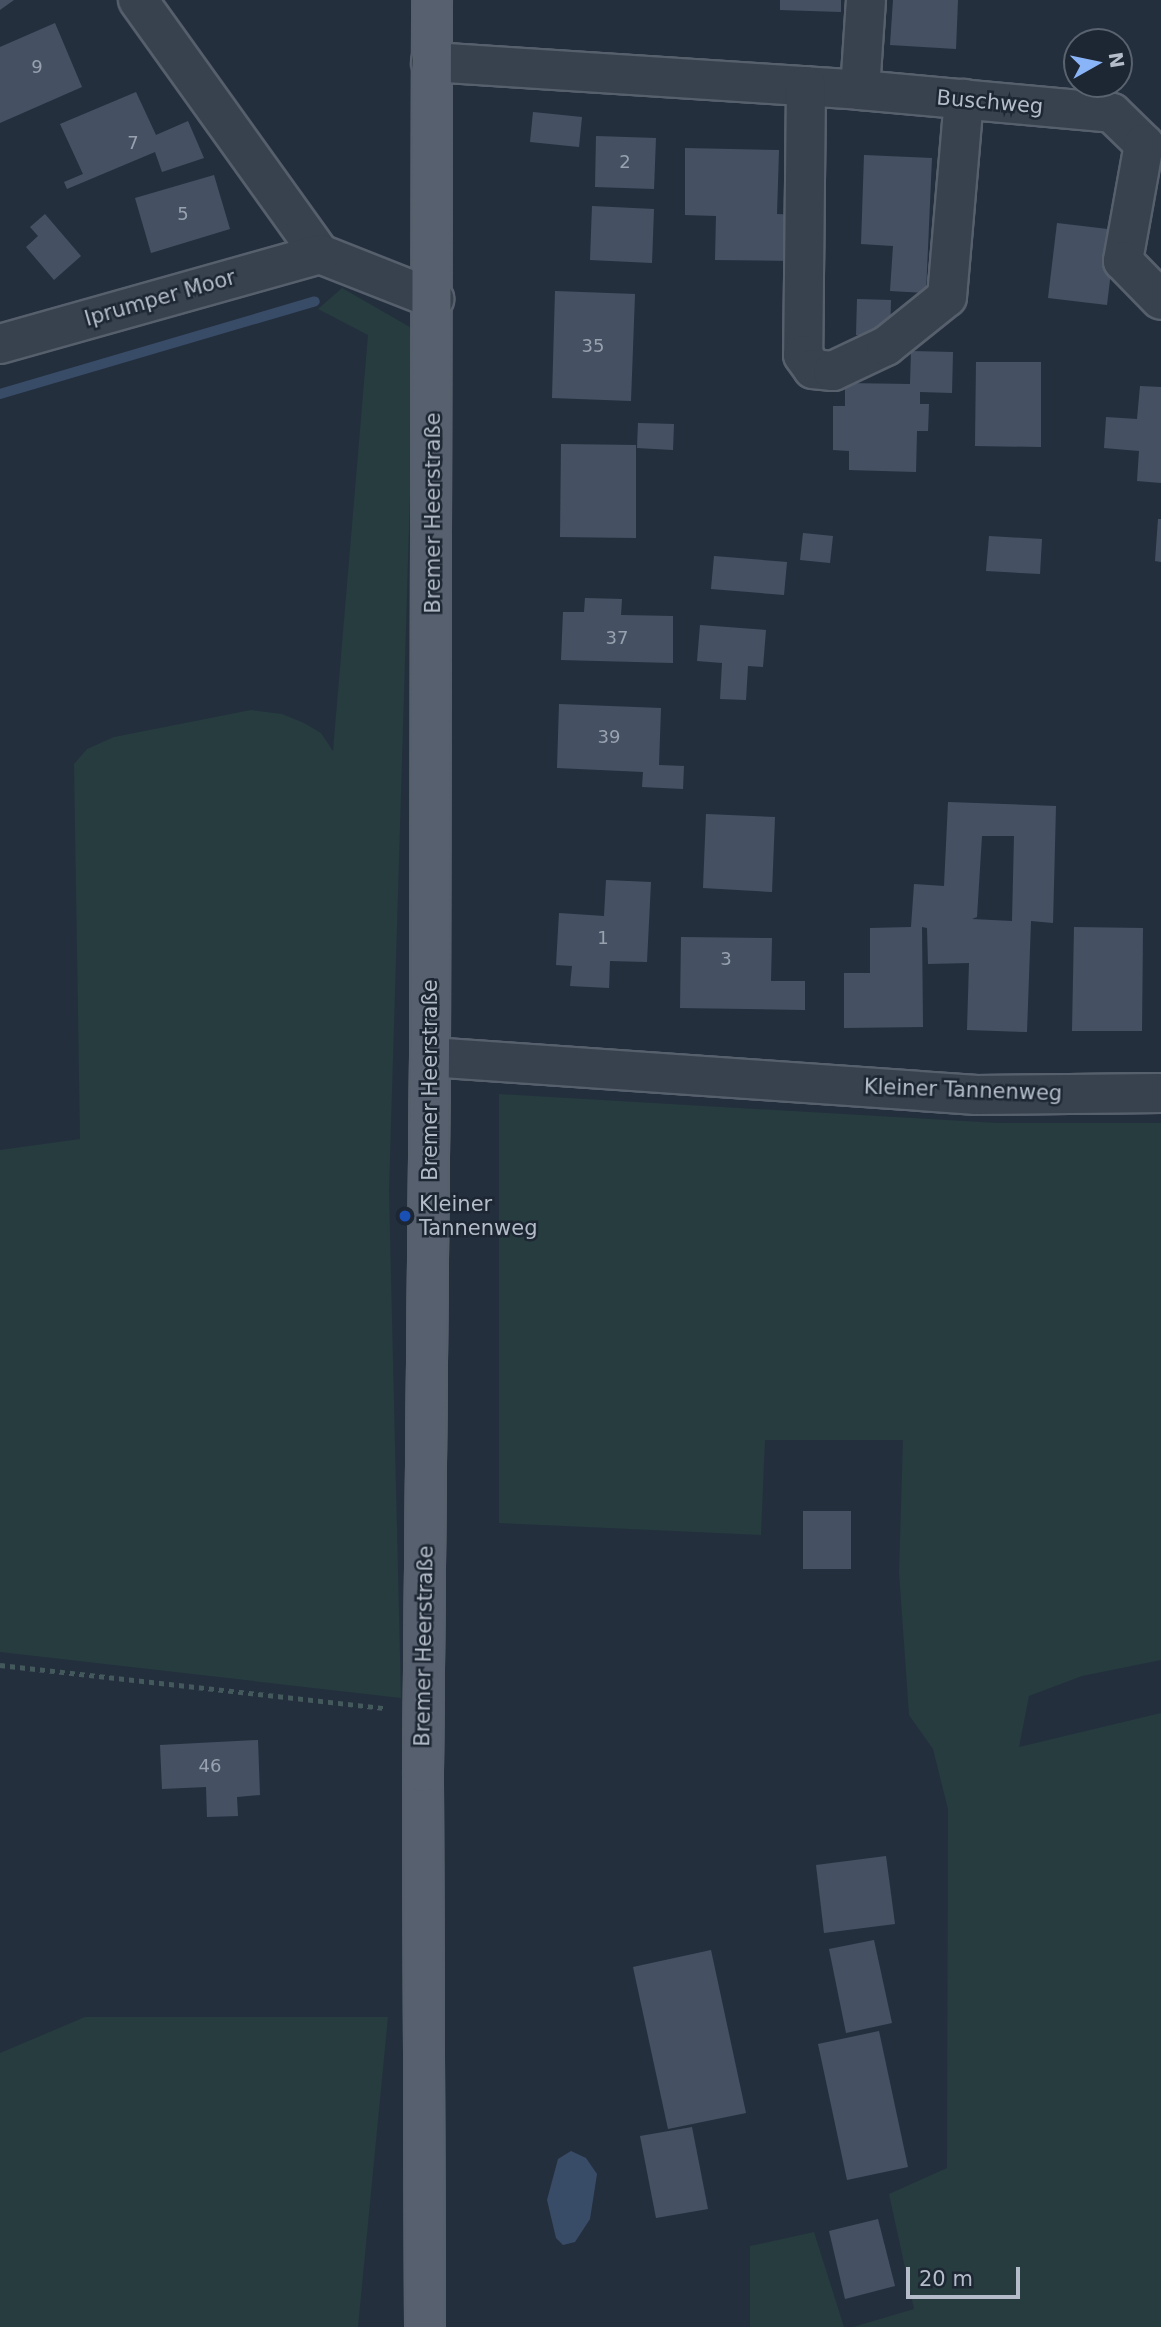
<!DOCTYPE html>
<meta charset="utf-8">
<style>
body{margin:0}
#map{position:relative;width:1161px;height:2327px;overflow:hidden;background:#242f3e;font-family:"DejaVu Sans",sans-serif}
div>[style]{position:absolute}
.green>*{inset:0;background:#263c3f}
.water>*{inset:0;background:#394c67}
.stream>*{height:10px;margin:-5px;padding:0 5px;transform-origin:5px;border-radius:5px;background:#394c67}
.building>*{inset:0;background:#455162}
.path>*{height:4.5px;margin-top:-2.25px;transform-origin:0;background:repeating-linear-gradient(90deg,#44595c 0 5px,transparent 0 10px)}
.roads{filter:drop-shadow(2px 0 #565f6c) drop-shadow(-2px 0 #565f6c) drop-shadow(0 2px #565f6c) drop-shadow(0 -2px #565f6c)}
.minor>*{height:38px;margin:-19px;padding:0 19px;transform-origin:19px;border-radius:19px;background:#38414e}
.major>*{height:38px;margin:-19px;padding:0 19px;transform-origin:19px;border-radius:19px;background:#56606e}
.dots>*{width:19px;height:19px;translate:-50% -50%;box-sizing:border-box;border:4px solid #1d2633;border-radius:50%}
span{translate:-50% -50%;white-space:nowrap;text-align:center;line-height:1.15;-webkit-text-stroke:5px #1d2633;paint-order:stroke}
.number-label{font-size:18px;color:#98a1af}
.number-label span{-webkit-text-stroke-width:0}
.street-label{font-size:21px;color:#b4bcc9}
.poi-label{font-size:21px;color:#b4bcc9}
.left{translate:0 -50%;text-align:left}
.north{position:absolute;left:1063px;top:28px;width:70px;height:70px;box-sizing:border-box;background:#1d2633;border:2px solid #59626f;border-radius:50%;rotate:81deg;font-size:19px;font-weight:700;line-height:28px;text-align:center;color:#b4bcc9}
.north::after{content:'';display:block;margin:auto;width:24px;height:32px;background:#8ab4f8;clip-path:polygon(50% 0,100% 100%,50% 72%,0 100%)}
.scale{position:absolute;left:906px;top:2267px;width:114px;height:32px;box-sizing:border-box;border:4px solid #b4bcc9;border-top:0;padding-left:9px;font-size:21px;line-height:24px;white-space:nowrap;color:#b4bcc9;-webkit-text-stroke:5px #1d2633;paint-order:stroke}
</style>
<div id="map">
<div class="green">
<div style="clip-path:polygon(342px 288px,415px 330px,389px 1191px,401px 1698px,0 1652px,0 1150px,80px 1139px,74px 764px,87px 749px,114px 737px,251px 710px,282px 714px,304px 723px,321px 733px,333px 751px,368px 335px,318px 309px)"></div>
<div style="clip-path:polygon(499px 1094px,998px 1123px,1161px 1123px,1161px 1660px,1082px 1676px,1029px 1696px,1019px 1747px,1161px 1713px,1161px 2327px,853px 2327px,914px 2309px,889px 2194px,947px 2168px,948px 1809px,933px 1749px,909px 1715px,899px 1572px,903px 1440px,765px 1440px,761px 1535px,499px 1523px)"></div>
<div style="clip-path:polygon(85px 2017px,388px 2017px,358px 2327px,0 2327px,0 2053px)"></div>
<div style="clip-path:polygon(814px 2232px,844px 2327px,750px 2327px,750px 2246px)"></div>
</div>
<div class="water">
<div style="clip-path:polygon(571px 2151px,586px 2158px,597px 2174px,590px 2219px,575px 2242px,563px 2245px,556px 2238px,547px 2200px,558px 2159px)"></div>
</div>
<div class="stream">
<div style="left:0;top:394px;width:328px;rotate:-16.4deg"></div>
</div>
<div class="building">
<div style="clip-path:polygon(0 0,14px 0,0 10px)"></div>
<div style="clip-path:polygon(780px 0,841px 0,841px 12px,780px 10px)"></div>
<div style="clip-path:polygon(893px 0,958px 0,956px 49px,890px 45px)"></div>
<div style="clip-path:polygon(55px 23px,82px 87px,0 123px,0 47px)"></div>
<div style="clip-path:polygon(136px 92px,156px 135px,188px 121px,204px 158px,162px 172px,155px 152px,67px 189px,64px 182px,83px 174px,60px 124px)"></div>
<div style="clip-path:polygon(533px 112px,582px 117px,579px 147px,530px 142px)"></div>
<div style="clip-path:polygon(596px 136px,656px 138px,654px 189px,595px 187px)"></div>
<div style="clip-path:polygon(685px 148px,779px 150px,777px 214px,795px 215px,794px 261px,715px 260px,716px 216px,685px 215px)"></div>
<div style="clip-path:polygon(864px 155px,932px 158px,926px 293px,890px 291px,893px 246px,861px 244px)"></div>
<div style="clip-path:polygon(214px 175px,230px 229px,151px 253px,135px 198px)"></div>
<div style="clip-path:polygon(592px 206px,654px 209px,652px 263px,590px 260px)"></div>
<div style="clip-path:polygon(45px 214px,81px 256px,54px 280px,26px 247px,38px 236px,30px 227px)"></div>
<div style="clip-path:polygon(1057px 223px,1116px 230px,1107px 305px,1048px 298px)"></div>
<div style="clip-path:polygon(555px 291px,635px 294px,631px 401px,552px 398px)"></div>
<div style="clip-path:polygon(857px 299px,891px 300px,890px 336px,856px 335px)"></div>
<div style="clip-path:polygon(911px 351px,953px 352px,952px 393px,920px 392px,920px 404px,929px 404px,928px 431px,917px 431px,916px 472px,849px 470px,849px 451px,833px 450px,833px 406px,845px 406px,845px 383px,910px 384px)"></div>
<div style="clip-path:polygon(976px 362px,1041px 362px,1041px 447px,975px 446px)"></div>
<div style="clip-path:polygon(1140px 386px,1161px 387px,1161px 483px,1137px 481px,1139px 451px,1104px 448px,1106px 417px,1137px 419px)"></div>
<div style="clip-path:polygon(638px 423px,674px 424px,673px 450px,637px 448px)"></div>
<div style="clip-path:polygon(561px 444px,636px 445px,636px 538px,560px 537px)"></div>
<div style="clip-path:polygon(1158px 519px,1161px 519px,1161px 562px,1155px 561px)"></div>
<div style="clip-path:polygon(803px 533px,833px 536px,830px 563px,800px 560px)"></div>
<div style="clip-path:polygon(989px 536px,1042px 539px,1040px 574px,986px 571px)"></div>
<div style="clip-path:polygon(714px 556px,787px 562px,784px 595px,711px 589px)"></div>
<div style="clip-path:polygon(585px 598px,622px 599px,621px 615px,673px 616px,673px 663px,561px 660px,563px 612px,584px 612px)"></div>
<div style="clip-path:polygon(700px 625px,766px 630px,763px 667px,748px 666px,746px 700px,720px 699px,722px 663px,697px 661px)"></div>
<div style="clip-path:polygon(559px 704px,661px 708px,659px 765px,684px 766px,683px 789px,642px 787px,643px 772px,557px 768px)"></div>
<div style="clip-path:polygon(evenodd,948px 802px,1056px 806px,1053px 923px,1031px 921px,1027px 1032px,967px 1030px,969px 963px,928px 964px,927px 928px,922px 927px,923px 1027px,844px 1028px,844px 973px,870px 973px,870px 928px,911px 927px,914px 884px,944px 886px,948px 802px,982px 836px,1014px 836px,1012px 921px,972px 919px,977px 917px,982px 836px)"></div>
<div style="clip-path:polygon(706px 814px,775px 817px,772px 892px,703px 888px)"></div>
<div style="clip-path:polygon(606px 880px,651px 882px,647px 962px,610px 961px,609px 988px,570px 986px,572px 966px,556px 965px,559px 913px,604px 916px)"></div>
<div style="clip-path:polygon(1074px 927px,1143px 928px,1142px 1031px,1072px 1031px)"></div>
<div style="clip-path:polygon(681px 937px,772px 938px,771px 981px,805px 981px,805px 1010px,680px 1008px)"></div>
<div style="clip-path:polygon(803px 1511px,851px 1511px,851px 1569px,803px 1569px)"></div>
<div style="clip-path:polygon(258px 1740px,260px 1795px,237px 1797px,238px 1816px,207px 1817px,206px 1787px,162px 1789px,160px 1745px)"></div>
<div style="clip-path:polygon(886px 1856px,895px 1924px,824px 1933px,816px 1865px)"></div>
<div style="clip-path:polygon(874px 1940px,892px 2023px,846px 2033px,829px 1949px)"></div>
<div style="clip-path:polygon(711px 1950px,746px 2113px,668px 2129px,633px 1967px)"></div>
<div style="clip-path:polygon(879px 2031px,908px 2167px,847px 2180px,818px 2044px)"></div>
<div style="clip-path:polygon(692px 2127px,708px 2209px,656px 2218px,640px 2136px)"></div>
<div style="clip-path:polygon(878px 2219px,895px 2286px,845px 2299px,829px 2231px)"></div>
</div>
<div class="path">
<div style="left:0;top:1665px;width:387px;rotate:6.4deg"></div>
</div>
<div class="roads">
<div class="minor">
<div style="left:138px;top:0;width:312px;rotate:54.4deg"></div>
<div style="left:320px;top:254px;width:123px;rotate:21.5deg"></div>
<div style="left:431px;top:62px;width:430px;rotate:3.7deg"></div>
<div style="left:860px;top:90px;width:253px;rotate:5.2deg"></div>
<div style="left:1112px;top:113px;width:45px;rotate:44.1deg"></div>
<div style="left:1144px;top:144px;width:119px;rotate:100.2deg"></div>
<div style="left:1123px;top:261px;width:54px;rotate:45.7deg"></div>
<div style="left:806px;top:86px;width:269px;rotate:90.6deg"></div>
<div style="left:803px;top:355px;width:17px;rotate:54deg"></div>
<div style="left:813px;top:369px;width:20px;rotate:6deg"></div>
<div style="left:833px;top:371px;width:59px;rotate:-25.3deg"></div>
<div style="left:886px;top:346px;width:78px;rotate:-38.8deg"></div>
<div style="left:947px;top:297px;width:199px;rotate:-85.1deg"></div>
<div style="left:860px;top:90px;width:90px;rotate:-86.2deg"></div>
<div style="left:0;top:344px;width:332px;rotate:-15.7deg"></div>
<div style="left:430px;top:1057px;width:548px;rotate:3.97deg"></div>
<div style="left:977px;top:1095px;width:184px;rotate:-0.6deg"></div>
</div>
<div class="major">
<div style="left:425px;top:2327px;width:555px;rotate:-90.21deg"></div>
<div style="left:423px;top:1772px;width:715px;rotate:-89.44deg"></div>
<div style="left:430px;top:1057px;width:1057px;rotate:-89.89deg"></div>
</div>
</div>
<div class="dots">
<div style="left:405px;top:1216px;background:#1a4fb4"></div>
</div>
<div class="number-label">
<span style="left:37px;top:67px">9</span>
<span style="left:133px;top:143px">7</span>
<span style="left:625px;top:162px">2</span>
<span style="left:183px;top:214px">5</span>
<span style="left:593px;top:346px">35</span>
<span style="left:617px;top:638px">37</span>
<span style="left:609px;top:737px">39</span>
<span style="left:603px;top:938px">1</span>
<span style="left:726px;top:959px">3</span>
<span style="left:210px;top:1766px">46</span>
</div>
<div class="street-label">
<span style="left:990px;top:102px;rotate:5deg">Buschweg</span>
<span style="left:160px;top:298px;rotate:-16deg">Iprumper Moor</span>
<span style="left:433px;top:513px;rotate:-90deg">Bremer Heerstraße</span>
<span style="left:430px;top:1080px;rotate:-90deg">Bremer Heerstraße</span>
<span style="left:963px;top:1090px;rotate:2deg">Kleiner Tannenweg</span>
<span style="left:424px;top:1646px;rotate:-89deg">Bremer Heerstraße</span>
</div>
<div class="poi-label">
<span class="left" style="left:419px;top:1216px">Kleiner<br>Tannenweg</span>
</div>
<div class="north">N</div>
<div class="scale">20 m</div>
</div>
